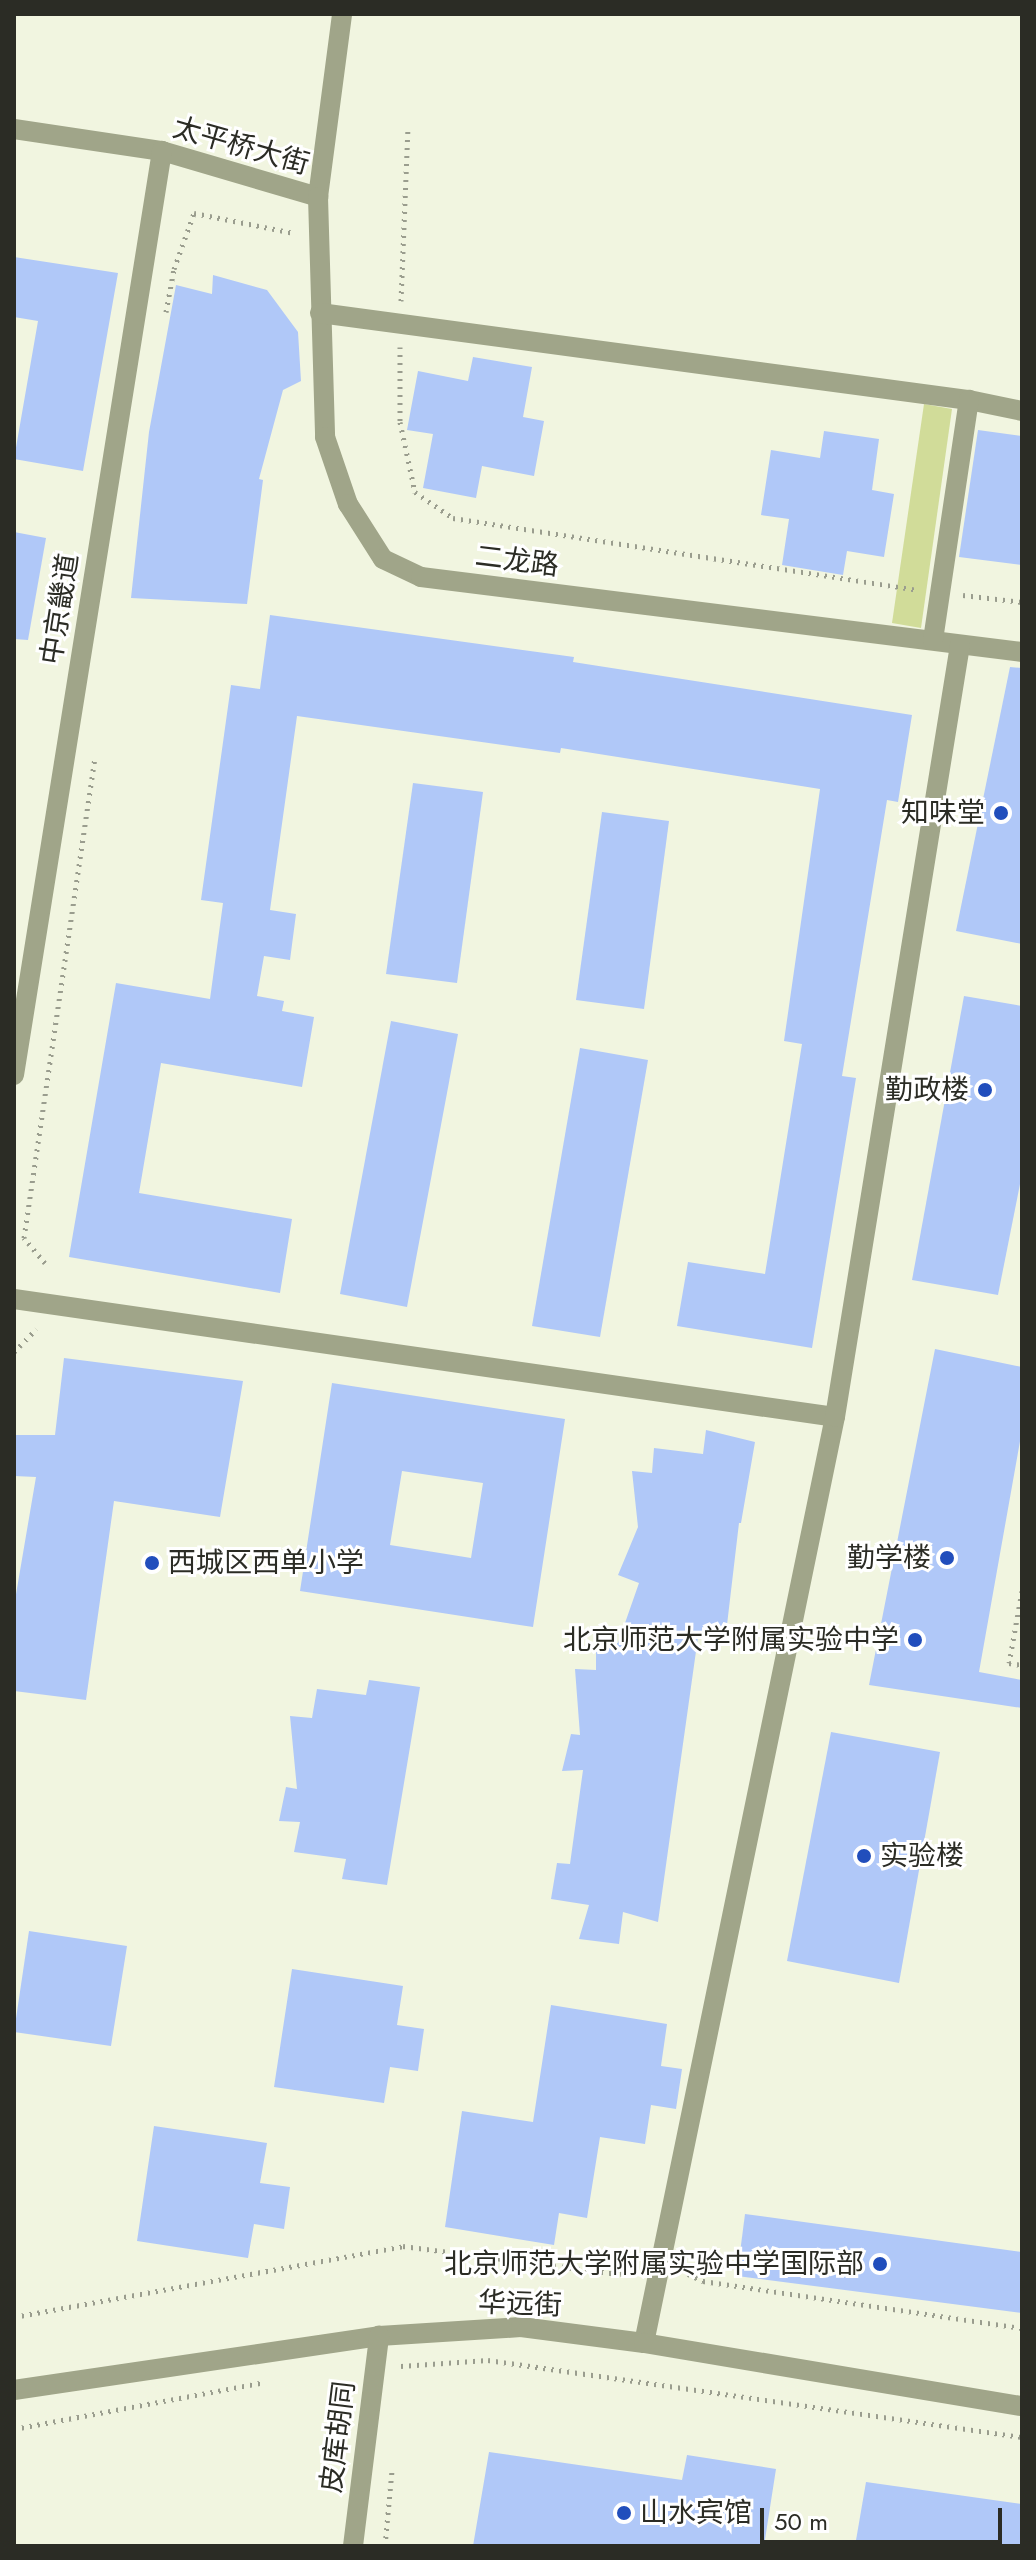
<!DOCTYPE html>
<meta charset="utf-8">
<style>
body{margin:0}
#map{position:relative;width:1036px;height:2560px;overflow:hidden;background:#f1f5e0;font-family:Jost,"Noto Sans SC",sans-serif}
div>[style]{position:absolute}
.green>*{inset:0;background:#d1dc99}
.building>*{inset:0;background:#b0c8f8}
.path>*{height:5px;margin-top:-2.5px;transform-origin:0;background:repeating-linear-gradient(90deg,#9a9d8e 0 2px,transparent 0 8px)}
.minor>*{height:20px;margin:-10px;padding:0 10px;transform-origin:10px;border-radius:10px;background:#a0a589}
.tertiary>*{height:20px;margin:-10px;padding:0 10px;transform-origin:10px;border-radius:10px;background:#a0a589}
.dots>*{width:22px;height:22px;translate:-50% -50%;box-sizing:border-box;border:4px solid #fff;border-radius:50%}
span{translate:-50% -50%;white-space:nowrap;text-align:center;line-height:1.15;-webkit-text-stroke:6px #fff;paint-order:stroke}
.street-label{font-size:28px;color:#2b2c25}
.poi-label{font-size:28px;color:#2b2c25}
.right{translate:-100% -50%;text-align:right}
.left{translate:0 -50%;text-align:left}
.frame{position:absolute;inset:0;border:16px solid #2b2c25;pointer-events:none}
.scale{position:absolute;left:760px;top:2508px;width:242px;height:36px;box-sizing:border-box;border:4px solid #2b2c25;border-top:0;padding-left:10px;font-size:24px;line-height:28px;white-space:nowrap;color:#2b2c25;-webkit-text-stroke:6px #fff;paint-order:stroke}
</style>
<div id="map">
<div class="green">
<div style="clip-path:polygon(924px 404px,952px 409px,921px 628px,892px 623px)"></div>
</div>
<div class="building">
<div style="clip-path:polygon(14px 257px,118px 273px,83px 471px,14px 459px,38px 321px,14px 317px)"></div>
<div style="clip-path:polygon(213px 275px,267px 290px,298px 332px,301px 381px,283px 390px,259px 479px,263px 480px,247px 604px,131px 598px,149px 432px,176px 285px,212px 294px)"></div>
<div style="clip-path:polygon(473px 357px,532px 367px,523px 417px,544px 421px,534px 476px,482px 466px,476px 498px,423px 488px,433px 434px,407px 430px,418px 371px,468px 381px)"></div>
<div style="clip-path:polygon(978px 430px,1022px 436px,1022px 565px,959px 557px)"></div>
<div style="clip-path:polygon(824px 431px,879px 439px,872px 490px,894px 494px,884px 557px,847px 551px,843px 575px,782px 565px,789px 519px,761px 515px,771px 450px,820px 458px)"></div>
<div style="clip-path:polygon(14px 532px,46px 538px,28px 640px,14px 639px)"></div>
<div style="clip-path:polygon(270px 615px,574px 657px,573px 662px,912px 715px,898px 802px,887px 800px,842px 1076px,856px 1078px,812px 1348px,677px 1326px,688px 1262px,765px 1274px,802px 1044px,784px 1041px,820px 789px,561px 748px,560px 753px,297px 716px,270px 910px,296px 914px,290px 960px,264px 956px,257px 996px,284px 1001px,282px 1011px,314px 1017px,302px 1087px,161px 1063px,139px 1193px,292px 1219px,280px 1293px,69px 1257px,116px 983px,210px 999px,223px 903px,201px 900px,231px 685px,260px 689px)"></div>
<div style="clip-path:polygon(1010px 667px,1022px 668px,1022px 944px,956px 931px)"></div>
<div style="clip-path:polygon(413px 783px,483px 792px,457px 983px,386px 974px)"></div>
<div style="clip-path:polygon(602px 812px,669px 821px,644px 1009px,576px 1000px)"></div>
<div style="clip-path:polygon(964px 996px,1022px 1006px,1022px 1174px,998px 1295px,912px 1280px)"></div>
<div style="clip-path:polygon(391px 1021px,458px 1034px,407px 1307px,340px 1294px)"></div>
<div style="clip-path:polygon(580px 1048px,648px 1060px,600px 1337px,532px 1326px)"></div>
<div style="clip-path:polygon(935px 1349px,1022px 1367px,1022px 1430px,979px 1672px,1022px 1680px,1022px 1708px,869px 1685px)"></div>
<div style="clip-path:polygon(64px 1358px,243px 1381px,220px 1517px,114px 1501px,86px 1700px,14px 1691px,14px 1606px,36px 1477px,14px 1476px,16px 1435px,55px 1435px)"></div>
<div style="clip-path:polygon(evenodd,332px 1383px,565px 1419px,533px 1627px,300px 1591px,332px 1383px,402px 1471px,483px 1483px,471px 1558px,390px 1545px,402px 1471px)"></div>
<div style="clip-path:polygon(706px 1430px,755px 1442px,741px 1523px,739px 1523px,725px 1642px,698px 1637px,658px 1922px,623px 1912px,619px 1944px,579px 1939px,589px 1905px,551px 1899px,557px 1863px,570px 1864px,583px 1770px,562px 1771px,571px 1734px,580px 1735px,575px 1669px,596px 1670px,596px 1642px,618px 1643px,639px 1583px,618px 1575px,638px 1527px,632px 1471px,652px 1473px,654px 1448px,703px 1454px)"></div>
<div style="clip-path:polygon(369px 1680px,420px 1687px,387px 1885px,342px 1879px,346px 1859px,294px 1852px,300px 1822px,279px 1821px,286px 1787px,297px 1789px,290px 1716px,312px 1718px,317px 1689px,366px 1695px)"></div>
<div style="clip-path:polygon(831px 1732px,940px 1752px,899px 1983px,787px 1961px)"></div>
<div style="clip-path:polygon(29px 1931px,127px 1946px,111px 2046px,14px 2032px)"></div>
<div style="clip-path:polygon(292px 1969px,403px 1986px,397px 2025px,424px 2029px,418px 2071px,390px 2067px,384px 2103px,274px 2087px)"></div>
<div style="clip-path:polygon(551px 2005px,667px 2024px,661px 2066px,682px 2069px,676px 2109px,651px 2105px,645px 2144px,600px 2137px,587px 2218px,559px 2213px,554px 2245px,445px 2227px,462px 2111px,533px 2122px)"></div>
<div style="clip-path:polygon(154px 2126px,267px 2143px,260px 2183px,290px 2187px,284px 2229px,254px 2224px,248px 2258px,137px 2241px)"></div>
<div style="clip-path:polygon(745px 2214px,1022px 2252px,1022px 2313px,737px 2276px)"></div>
<div style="clip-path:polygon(489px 2452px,682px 2480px,687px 2455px,776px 2469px,764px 2546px,473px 2546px)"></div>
<div style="clip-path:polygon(866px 2482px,1022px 2504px,1022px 2546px,855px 2546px)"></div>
</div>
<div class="path">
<div style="left:401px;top:301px;width:171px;rotate:-87.7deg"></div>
<div style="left:166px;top:312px;width:44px;rotate:-79.5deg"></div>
<div style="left:174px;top:269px;width:59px;rotate:-70.3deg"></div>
<div style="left:194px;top:213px;width:102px;rotate:11.3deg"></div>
<div style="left:400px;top:347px;width:75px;rotate:90deg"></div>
<div style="left:400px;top:422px;width:72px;rotate:77.9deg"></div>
<div style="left:415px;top:492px;width:46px;rotate:34.4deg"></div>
<div style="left:453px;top:518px;width:470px;rotate:8.8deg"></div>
<div style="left:963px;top:595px;width:59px;rotate:6.8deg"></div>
<div style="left:45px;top:1263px;width:33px;rotate:-130deg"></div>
<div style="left:24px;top:1238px;width:487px;rotate:-81.6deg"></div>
<div style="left:14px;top:1352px;width:32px;rotate:-46deg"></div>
<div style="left:1022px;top:1591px;width:73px;rotate:100.2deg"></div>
<div style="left:1009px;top:1663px;width:13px;rotate:9deg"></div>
<div style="left:688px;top:2274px;width:17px;rotate:25deg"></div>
<div style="left:703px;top:2281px;width:322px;rotate:8.4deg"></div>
<div style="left:14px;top:2317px;width:395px;rotate:-10.3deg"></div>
<div style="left:403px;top:2246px;width:219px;rotate:7.4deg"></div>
<div style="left:620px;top:2274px;width:12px;rotate:-14deg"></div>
<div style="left:401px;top:2366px;width:87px;rotate:-3.9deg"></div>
<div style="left:488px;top:2360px;width:540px;rotate:8.21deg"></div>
<div style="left:14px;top:2429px;width:255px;rotate:-10.6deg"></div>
<div style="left:385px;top:2546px;width:75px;rotate:-84.7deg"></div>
</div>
<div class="minor">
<div style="left:14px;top:129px;width:150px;rotate:8.5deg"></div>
<div style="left:162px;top:151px;width:163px;rotate:16.4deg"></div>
<div style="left:318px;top:197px;width:185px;rotate:-82.5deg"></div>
<div style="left:318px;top:197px;width:240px;rotate:88.3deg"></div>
<div style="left:325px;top:437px;width:71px;rotate:71.1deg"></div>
<div style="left:348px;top:504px;width:65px;rotate:57.5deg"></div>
<div style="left:383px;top:559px;width:42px;rotate:25.3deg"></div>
<div style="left:421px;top:577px;width:606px;rotate:7.11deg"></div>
<div style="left:320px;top:313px;width:655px;rotate:7.64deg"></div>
<div style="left:969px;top:400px;width:54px;rotate:11.7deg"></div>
<div style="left:933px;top:640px;width:243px;rotate:-81.5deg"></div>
<div style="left:14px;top:1299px;width:829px;rotate:8.18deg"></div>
<div style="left:644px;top:2343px;width:945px;rotate:-78.35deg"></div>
<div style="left:835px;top:1417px;width:782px;rotate:-80.8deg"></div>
</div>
<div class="tertiary">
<div style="left:14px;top:1075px;width:936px;rotate:-80.9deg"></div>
<div style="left:14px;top:2390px;width:369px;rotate:-8.4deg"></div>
<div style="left:379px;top:2336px;width:142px;rotate:-3.6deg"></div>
<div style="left:521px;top:2327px;width:124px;rotate:7.4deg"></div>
<div style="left:644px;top:2343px;width:383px;rotate:9.5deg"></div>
<div style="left:353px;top:2546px;width:212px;rotate:-82.9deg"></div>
</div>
<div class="dots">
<div style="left:1001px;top:813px;background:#214ebc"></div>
<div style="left:985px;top:1090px;background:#214ebc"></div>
<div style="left:947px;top:1558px;background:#214ebc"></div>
<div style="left:152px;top:1563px;background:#214ebc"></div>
<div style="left:915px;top:1640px;background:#214ebc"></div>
<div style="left:864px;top:1856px;background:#214ebc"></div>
<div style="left:880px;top:2264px;background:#214ebc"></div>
<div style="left:624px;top:2513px;background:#214ebc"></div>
</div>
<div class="street-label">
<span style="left:241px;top:146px;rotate:16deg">太平桥大街</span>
<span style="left:517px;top:561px;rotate:7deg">二龙路</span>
<span style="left:60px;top:609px;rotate:-81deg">中京畿道</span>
<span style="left:520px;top:2304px;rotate:2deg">华远街</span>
<span style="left:338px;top:2437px;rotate:-83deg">皮库胡同</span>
</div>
<div class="poi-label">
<span class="right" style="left:985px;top:813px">知味堂</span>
<span class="right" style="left:969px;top:1090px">勤政楼</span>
<span class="right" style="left:931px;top:1558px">勤学楼</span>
<span class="left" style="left:168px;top:1563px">西城区西单小学</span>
<span class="right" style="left:899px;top:1640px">北京师范大学附属实验中学</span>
<span class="left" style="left:880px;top:1856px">实验楼</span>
<span class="right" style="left:864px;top:2264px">北京师范大学附属实验中学国际部</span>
<span class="left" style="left:640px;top:2513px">山水宾馆</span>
</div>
<div class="frame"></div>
<div class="scale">50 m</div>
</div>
